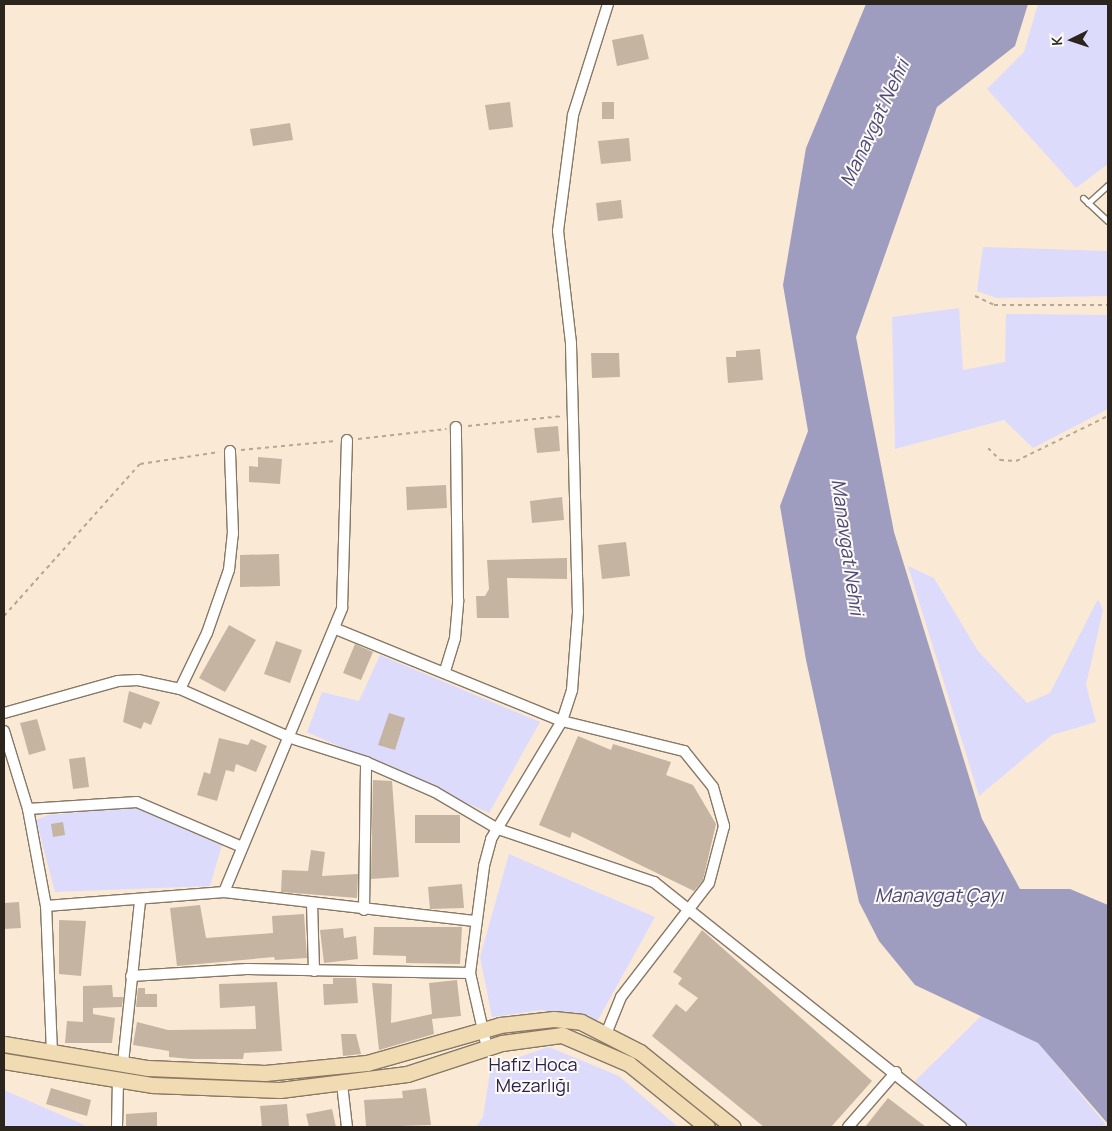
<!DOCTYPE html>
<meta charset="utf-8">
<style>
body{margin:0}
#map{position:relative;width:1112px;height:1131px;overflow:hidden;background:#faead5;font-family:Manrope,sans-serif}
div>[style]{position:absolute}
.green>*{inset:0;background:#dddbfb}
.water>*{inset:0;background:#9f9dbf}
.building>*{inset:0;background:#c4b4a1}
.path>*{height:2px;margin-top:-1px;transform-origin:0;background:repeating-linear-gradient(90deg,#b3a796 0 4px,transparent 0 8px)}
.roads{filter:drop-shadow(1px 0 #877865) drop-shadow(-1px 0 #877865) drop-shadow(0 1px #877865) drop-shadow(0 -1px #877865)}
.lane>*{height:5px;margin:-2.5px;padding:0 2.5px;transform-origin:2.5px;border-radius:2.5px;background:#fff}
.street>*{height:10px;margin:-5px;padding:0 5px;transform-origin:5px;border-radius:5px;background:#fff}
.secondary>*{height:15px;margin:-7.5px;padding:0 7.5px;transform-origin:7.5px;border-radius:7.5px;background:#f0dbb2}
span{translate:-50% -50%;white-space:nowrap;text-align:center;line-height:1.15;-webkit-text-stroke:4px #fdf9f5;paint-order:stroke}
.park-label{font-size:18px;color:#29224e}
.water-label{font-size:19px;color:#4c4777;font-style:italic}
.frame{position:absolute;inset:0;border:5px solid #2b251d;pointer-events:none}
.north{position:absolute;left:1047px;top:15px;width:50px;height:50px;-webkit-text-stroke:4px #fdf9f5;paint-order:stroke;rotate:266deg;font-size:14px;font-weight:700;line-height:20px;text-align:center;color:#2b251d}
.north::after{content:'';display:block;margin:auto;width:18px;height:22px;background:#2b251d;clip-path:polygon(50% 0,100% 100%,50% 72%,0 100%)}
</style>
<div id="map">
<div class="green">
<div style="clip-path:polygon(1038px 4px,1108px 4px,1108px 164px,1076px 188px,987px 89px,1024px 52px)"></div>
<div style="clip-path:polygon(983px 247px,1108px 251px,1108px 296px,997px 298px,977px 291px)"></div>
<div style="clip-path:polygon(959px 308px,963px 370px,1005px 362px,1006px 314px,1108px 315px,1108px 409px,1033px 448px,1004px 420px,895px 449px,892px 317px)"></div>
<div style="clip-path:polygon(908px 566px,934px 578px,978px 651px,1027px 703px,1050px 693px,1098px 599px,1103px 610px,1086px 685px,1096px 722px,1052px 735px,979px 796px)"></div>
<div style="clip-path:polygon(380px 655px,540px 722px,489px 813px,307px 732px,322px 692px,359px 701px)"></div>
<div style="clip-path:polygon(137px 807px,222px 845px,210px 886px,55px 892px,36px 820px,48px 815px)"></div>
<div style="clip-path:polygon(509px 854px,655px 917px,598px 1020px,542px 1010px,492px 1017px,480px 957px)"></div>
<div style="clip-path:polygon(981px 1016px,1038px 1043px,1108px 1127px,968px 1127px,914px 1082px)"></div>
<div style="clip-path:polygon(549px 1047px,619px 1076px,678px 1127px,476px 1127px,483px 1117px,491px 1066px)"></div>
<div style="clip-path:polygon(4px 1090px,89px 1127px,4px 1127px)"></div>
</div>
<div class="water">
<div style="clip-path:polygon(866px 4px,1028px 4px,1015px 46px,937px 107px,856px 337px,894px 532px,982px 819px,1020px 889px,1070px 889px,1108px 905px,1108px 1124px,1038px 1043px,915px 985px,879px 941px,859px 902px,806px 660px,780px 506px,808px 431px,783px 285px,806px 148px)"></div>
</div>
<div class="building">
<div style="clip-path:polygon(643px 34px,649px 59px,617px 66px,612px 40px)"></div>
<div style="clip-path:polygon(510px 102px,513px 127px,489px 130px,485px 105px)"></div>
<div style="clip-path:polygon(602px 102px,614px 102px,614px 119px,602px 119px)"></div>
<div style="clip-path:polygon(290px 123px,293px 140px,253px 146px,250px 129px)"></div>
<div style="clip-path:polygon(629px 138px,631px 161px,601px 164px,598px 141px)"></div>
<div style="clip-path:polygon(621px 200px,623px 218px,598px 221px,596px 203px)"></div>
<div style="clip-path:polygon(760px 349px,763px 380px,728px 383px,726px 357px,736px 357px,736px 351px)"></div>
<div style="clip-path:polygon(591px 353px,619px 353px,620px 377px,592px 378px)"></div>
<div style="clip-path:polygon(558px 426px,560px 451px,537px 453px,534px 428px)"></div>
<div style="clip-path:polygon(258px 457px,282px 459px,280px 484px,249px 482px,249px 466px,258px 467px)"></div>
<div style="clip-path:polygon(446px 485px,447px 508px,407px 510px,406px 487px)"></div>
<div style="clip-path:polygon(562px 497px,564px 520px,532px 523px,530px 501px)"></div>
<div style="clip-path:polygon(626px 542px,630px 576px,602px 579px,598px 545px)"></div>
<div style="clip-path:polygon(279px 554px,280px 586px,240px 587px,240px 555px)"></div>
<div style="clip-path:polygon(567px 558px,567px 579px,507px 578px,509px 618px,477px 618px,476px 596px,485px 596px,489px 589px,487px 560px)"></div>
<div style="clip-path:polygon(229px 625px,256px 640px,225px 692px,199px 678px)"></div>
<div style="clip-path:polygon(276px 641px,302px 650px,290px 683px,264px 674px)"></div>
<div style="clip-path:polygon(355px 644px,373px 652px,361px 680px,343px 673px)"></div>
<div style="clip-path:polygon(129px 691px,160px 702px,151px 725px,144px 722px,141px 729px,123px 722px)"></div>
<div style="clip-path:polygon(389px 713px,405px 718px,395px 750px,378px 745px)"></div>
<div style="clip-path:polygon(37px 719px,46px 750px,29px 755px,20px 723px)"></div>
<div style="clip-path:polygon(578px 736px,611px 750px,613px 744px,671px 762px,666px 775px,693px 785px,716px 824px,703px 880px,694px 891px,572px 832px,570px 838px,539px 825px)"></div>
<div style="clip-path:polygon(219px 738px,248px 745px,251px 739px,267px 746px,256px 772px,236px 764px,234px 772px,226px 770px,217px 801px,197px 795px,204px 772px,210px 774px)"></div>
<div style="clip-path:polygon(85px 757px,89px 787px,73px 789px,69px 759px)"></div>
<div style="clip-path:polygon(373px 780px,392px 781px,399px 877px,371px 879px)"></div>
<div style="clip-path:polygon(415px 815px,460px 815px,460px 843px,415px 843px)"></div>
<div style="clip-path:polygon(63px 822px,65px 835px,53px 837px,51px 824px)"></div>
<div style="clip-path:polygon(311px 850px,325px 852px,322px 876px,358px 874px,357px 898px,281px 892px,282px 870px,308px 871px)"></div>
<div style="clip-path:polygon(462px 884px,464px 908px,430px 909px,428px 887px)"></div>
<div style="clip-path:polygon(19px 902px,21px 928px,4px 929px,4px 903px)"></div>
<div style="clip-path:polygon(200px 905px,206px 938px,273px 933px,272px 916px,304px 914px,307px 958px,275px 960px,274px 957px,177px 966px,170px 908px)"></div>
<div style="clip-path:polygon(59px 920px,86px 921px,81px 976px,59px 974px)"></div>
<div style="clip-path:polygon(374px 927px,462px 927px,460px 964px,406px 963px,406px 956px,373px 955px)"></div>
<div style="clip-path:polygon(343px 928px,344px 938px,356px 936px,358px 959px,324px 963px,320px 930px)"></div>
<div style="clip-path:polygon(702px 930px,872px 1081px,831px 1127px,764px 1127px,652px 1036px,676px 1004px,686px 1012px,698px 998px,678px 984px,682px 978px,673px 972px)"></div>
<div style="clip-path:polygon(333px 978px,356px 978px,358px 1003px,324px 1005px,323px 984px,333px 984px)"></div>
<div style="clip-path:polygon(457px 980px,461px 1016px,432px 1019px,434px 1034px,379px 1050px,372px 983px,392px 984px,391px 1023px,432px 1014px,429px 983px)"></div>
<div style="clip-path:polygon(277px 982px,282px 1051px,244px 1053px,243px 1059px,191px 1059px,169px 1057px,169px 1051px,133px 1045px,137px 1022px,168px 1030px,256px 1029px,255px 1006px,220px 1008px,219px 984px)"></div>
<div style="clip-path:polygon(112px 985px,113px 997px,123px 997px,122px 1007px,93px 1008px,93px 1014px,115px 1018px,112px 1043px,65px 1043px,67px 1021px,83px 1022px,83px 986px)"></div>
<div style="clip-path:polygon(138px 988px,145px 988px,145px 994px,157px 994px,157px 1007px,136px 1007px)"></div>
<div style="clip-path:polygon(341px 1034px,356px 1034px,361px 1054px,343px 1056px)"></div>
<div style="clip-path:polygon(51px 1088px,91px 1100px,87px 1116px,46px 1104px)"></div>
<div style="clip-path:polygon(426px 1088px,431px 1125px,366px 1127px,364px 1100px,403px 1098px,402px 1091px)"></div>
<div style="clip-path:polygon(888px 1098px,926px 1127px,865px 1127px)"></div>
<div style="clip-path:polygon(287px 1104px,289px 1127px,262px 1127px,260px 1106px)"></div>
<div style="clip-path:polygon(332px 1109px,336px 1127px,309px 1127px,306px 1114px)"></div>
<div style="clip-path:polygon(157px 1112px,157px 1127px,126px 1127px,126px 1114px)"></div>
</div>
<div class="path">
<div style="left:975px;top:296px;width:21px;rotate:25deg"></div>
<div style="left:994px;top:305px;width:114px"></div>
<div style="left:468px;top:426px;width:95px;rotate:-6.1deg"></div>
<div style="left:358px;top:439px;width:89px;rotate:-6.5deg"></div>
<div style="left:988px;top:448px;width:17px;rotate:45deg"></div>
<div style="left:1000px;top:460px;width:16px;rotate:4deg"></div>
<div style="left:1016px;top:461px;width:102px;rotate:-26.1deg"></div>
<div style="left:241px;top:450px;width:95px;rotate:-5.4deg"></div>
<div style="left:4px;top:616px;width:204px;rotate:-48.2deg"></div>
<div style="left:140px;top:464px;width:80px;rotate:-8.6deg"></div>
</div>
<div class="roads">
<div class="lane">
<div style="left:1083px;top:198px;width:34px;rotate:43deg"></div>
<div style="left:1088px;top:203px;width:27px;rotate:-42deg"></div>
</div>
<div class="street">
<div style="left:336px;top:629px;width:244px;rotate:22.2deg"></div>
<div style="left:562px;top:721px;width:126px;rotate:13.8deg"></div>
<div style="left:684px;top:751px;width:46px;rotate:51.1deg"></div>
<div style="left:713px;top:787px;width:41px;rotate:74.2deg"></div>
<div style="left:724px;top:826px;width:59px;rotate:104.7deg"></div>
<div style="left:709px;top:883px;width:144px;rotate:127.7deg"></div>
<div style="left:621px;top:997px;width:40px;rotate:112deg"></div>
<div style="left:445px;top:671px;width:34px;rotate:-73deg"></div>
<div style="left:455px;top:638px;width:38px;rotate:-85deg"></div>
<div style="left:458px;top:600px;width:173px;rotate:-90.7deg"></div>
<div style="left:180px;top:689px;width:62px;rotate:-64.3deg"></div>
<div style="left:207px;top:633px;width:67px;rotate:-70.8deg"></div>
<div style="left:229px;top:570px;width:36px;rotate:-84deg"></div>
<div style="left:233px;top:534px;width:83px;rotate:-92.1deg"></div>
<div style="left:4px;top:713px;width:118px;rotate:-15.7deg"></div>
<div style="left:118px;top:681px;width:20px;rotate:-3deg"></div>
<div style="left:138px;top:680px;width:43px;rotate:12.1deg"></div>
<div style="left:180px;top:689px;width:121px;rotate:23.8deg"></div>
<div style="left:291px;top:738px;width:79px;rotate:17.7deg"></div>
<div style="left:4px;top:731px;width:82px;rotate:72.9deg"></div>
<div style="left:28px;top:809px;width:99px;rotate:79.5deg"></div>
<div style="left:28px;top:809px;width:109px;rotate:-3.7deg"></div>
<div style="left:137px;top:802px;width:114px;rotate:23.2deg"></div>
<div style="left:224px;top:892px;width:308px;rotate:-67.4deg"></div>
<div style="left:342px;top:608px;width:168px;rotate:-88.3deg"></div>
<div style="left:312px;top:903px;width:68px;rotate:88.3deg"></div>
<div style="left:364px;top:910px;width:148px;rotate:-89.2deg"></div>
<div style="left:366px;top:762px;width:75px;rotate:23.5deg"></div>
<div style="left:435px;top:792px;width:73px;rotate:30.4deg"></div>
<div style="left:498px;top:829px;width:165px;rotate:18.8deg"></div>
<div style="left:654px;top:882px;width:393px;rotate:38.6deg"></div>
<div style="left:131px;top:976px;width:116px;rotate:-3.5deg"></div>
<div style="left:247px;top:969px;width:223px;rotate:1deg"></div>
<div style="left:487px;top:1048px;width:77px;rotate:-102.8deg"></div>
<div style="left:470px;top:973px;width:108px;rotate:-82.5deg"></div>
<div style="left:484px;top:866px;width:28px;rotate:-75deg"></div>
<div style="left:491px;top:839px;width:138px;rotate:-59deg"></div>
<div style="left:562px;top:721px;width:33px;rotate:-72deg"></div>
<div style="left:572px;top:690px;width:78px;rotate:-85.6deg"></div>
<div style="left:578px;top:612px;width:269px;rotate:-91.5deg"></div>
<div style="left:571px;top:343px;width:113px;rotate:-96.6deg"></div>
<div style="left:558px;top:231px;width:117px;rotate:-82.6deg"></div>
<div style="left:573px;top:115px;width:116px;rotate:-72.5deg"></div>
<div style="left:52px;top:1053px;width:147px;rotate:-92.3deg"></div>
<div style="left:46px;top:906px;width:179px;rotate:-4.5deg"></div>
<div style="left:224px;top:892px;width:252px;rotate:6.6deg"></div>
<div style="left:123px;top:1063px;width:163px;rotate:-84deg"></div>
<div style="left:342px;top:1084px;width:43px;rotate:83.4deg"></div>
<div style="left:117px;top:1127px;width:47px;rotate:-88.8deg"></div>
<div style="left:848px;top:1127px;width:73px;rotate:-48.9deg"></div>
</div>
<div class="secondary">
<div style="left:4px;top:1044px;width:146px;rotate:9.5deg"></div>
<div style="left:148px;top:1068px;width:117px;rotate:2.4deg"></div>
<div style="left:265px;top:1073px;width:102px;rotate:-5.6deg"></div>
<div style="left:367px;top:1063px;width:138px;rotate:-15.9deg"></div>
<div style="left:500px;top:1025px;width:54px;rotate:-6.3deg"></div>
<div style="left:554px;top:1019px;width:27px;rotate:6deg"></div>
<div style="left:581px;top:1022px;width:66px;rotate:27deg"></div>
<div style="left:640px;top:1052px;width:119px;rotate:38.9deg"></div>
<div style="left:4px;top:1061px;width:151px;rotate:9.2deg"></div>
<div style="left:153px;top:1085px;width:127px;rotate:2.3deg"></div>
<div style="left:280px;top:1090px;width:128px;rotate:-7.2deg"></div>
<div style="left:407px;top:1074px;width:100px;rotate:-18.1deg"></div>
<div style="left:502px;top:1043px;width:61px;rotate:-7.6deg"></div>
<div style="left:562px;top:1035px;width:73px;rotate:23.4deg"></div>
<div style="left:629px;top:1064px;width:100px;rotate:38.9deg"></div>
</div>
</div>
<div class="park-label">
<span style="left:533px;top:1075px">Hafız Hoca<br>Mezarlığı</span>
</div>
<div class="water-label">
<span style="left:875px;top:123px;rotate:-65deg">Manavgat Nehri</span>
<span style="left:847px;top:547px;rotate:82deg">Manavgat Nehri</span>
<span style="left:939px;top:896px">Manavgat Çayı</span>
</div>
<div class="frame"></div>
<div class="north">K</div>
</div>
